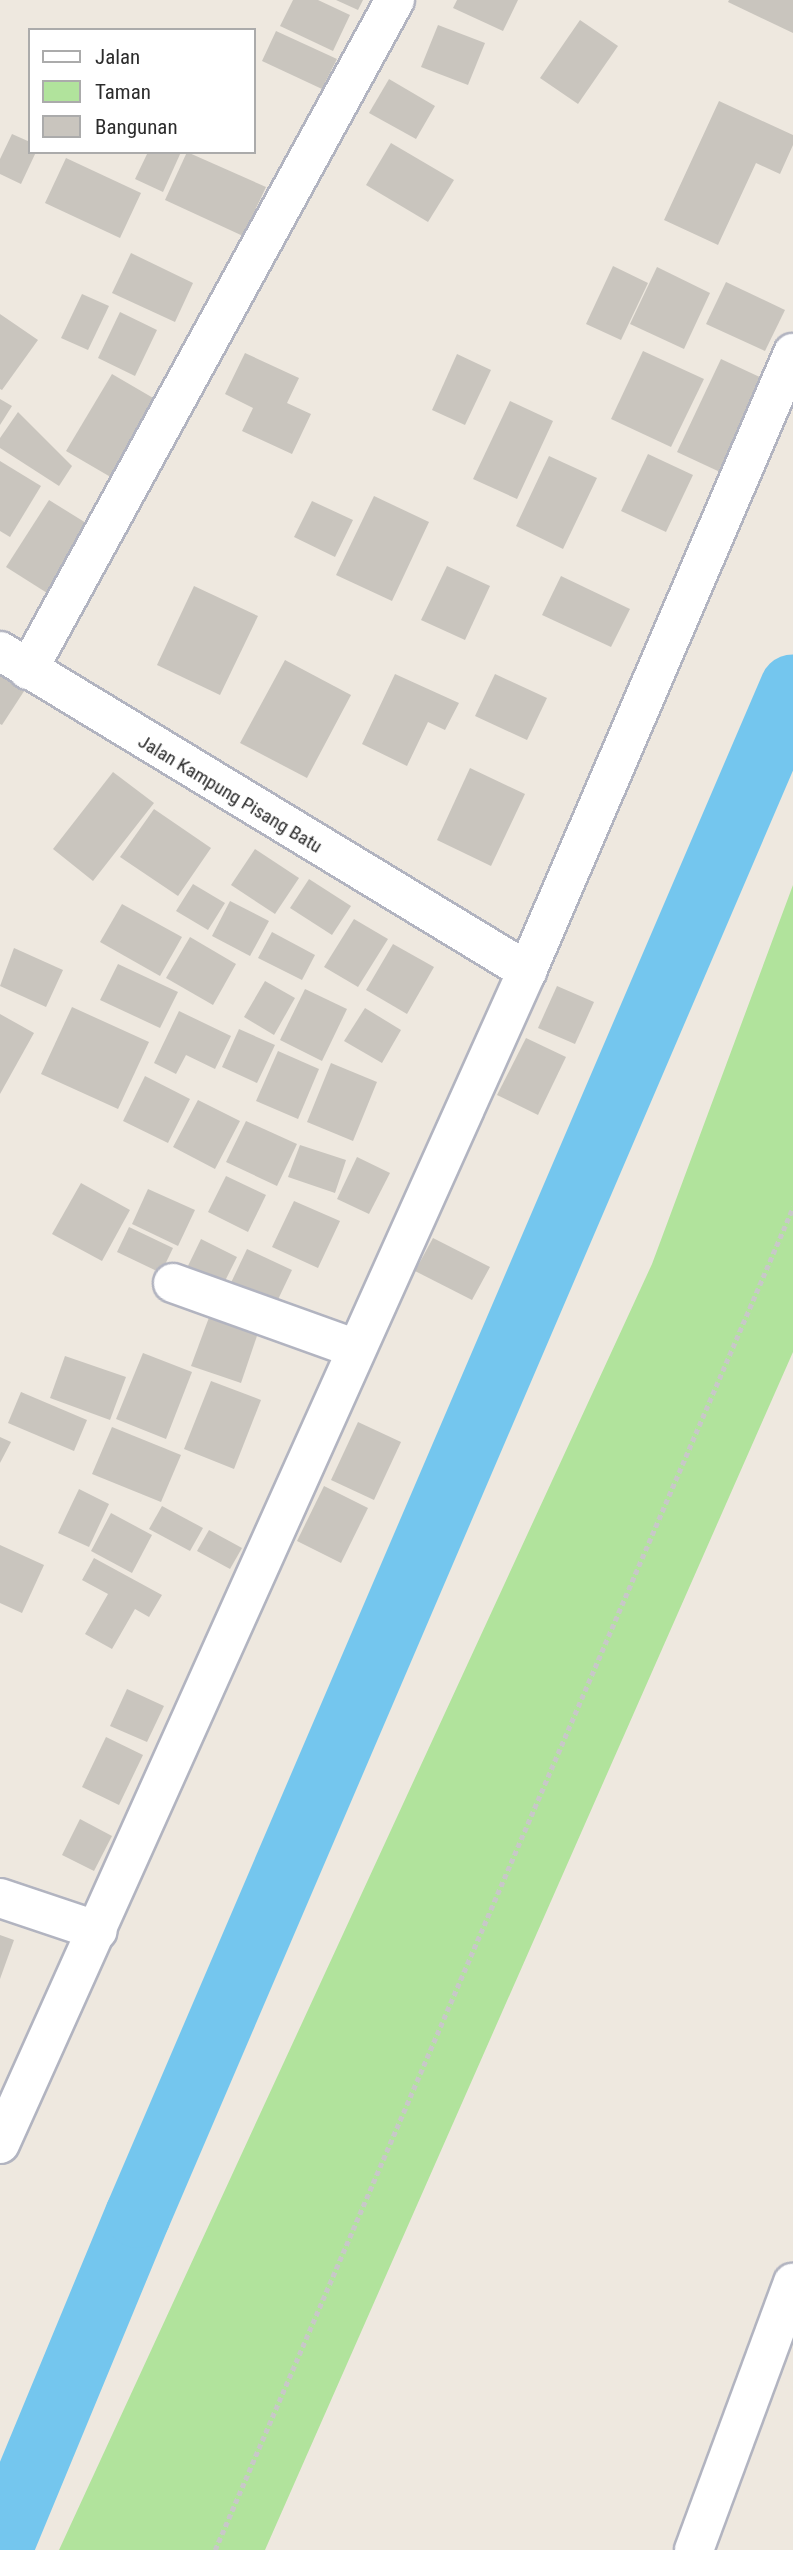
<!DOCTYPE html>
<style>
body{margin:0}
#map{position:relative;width:793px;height:2550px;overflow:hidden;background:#eee8df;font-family:"Roboto Condensed",sans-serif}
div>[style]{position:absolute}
.green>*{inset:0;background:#b1e39c}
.river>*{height:66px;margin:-33px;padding:0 33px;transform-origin:33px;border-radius:33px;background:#74c6ee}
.building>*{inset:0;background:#c9c5be}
.path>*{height:4.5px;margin-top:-2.25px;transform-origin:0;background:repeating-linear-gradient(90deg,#c8c8c8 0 5px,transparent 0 8.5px)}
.roads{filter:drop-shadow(2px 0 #b2b4c0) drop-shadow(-2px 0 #b2b4c0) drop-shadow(0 2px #b2b4c0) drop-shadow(0 -2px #b2b4c0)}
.minor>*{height:38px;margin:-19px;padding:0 19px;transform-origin:19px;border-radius:19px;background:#fff}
span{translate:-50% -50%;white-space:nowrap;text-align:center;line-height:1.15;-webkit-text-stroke:6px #fff;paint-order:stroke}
.street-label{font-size:19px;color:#2c2c2c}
.legend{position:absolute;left:28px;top:28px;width:228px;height:126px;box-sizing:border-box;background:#fff;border:2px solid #ababab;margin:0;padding:9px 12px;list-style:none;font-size:21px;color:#2c2c2c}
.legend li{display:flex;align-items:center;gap:14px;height:35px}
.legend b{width:35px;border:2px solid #ababab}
</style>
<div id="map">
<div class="green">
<div style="clip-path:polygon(793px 885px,793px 1352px,265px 2550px,59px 2550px,652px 1264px)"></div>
</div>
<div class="river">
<div style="left:0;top:2548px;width:360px;rotate:-67.5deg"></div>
<div style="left:138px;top:2215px;width:1662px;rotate:-66.8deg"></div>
</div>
<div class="building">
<div style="clip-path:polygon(293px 0,318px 0,350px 15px,333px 51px,280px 26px)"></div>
<div style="clip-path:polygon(336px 0,363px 0,358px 10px)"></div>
<div style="clip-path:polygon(457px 0,518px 0,503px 31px,453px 8px)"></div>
<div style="clip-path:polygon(729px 0,793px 0,793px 33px,728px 2px)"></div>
<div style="clip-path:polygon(580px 20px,618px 46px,578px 104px,540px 78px)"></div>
<div style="clip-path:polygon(438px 25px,485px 43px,468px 85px,421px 67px)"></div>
<div style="clip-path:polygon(276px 31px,337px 59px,322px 89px,262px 61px)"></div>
<div style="clip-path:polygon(389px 79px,435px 106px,416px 139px,369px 113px)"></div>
<div style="clip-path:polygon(719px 101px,793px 135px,793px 145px,780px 174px,756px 163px,718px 245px,664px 220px)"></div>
<div style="clip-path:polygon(12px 134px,30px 142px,30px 152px,36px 152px,21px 184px,0 174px,0 159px)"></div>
<div style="clip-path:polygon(391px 143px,454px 180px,428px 222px,366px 185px)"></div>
<div style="clip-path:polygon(148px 152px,181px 152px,163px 192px,135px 179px)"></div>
<div style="clip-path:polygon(187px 152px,266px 187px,243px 236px,165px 200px)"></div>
<div style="clip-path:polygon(66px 158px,141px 193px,120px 238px,45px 203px)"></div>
<div style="clip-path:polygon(131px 253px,193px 283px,175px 322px,112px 293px)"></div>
<div style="clip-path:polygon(613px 266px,648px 283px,621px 340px,586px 324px)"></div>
<div style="clip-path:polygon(657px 267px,710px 293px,684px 349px,630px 324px)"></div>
<div style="clip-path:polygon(726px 282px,785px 310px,765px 351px,706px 324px)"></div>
<div style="clip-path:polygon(82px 294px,109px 306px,88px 350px,61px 338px)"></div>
<div style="clip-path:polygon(120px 312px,157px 330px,135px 376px,98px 358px)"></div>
<div style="clip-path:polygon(0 314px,38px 340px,2px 390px,0 389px)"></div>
<div style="clip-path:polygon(643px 351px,704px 379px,671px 447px,611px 419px)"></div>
<div style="clip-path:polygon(245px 353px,299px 378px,287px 403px,311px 414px,292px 454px,242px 431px,253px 408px,225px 394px)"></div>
<div style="clip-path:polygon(457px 354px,491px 370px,465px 425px,432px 410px)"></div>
<div style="clip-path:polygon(721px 359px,764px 379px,720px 472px,677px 452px)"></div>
<div style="clip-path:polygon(112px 374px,160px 402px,114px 479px,66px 451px)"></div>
<div style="clip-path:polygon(0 399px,12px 406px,0 425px)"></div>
<div style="clip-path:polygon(510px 401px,553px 421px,517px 499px,473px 479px)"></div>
<div style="clip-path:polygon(18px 412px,72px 466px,59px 486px,0 448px,0 438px)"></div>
<div style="clip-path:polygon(648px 454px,693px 475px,666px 532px,621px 511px)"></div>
<div style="clip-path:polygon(549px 456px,597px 478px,563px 549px,516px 526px)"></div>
<div style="clip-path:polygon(0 461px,41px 486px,10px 537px,0 531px)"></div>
<div style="clip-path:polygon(374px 496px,429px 522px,392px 601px,336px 575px)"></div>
<div style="clip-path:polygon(49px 500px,99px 531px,55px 598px,6px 567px)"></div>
<div style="clip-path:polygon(312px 501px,353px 520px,335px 557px,294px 537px)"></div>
<div style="clip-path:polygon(447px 566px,490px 586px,465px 640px,421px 620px)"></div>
<div style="clip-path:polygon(561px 576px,630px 609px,611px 647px,542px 615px)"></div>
<div style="clip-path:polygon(194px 586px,258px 616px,220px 695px,157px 665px)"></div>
<div style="clip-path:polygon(285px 660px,351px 695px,307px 778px,240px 743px)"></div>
<div style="clip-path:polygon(0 662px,30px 682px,2px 725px,0 724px)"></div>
<div style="clip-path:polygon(395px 674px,459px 703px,445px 730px,428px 722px,407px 766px,362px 744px)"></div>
<div style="clip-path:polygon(495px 674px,547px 698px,527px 740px,475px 716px)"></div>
<div style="clip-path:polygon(470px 768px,525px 794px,491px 866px,437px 840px)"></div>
<div style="clip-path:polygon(113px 772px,154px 803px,93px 881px,53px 849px)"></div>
<div style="clip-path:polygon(154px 809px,211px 848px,178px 896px,120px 857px)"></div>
<div style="clip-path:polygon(255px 849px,299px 878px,275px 914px,231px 885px)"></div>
<div style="clip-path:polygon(309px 879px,351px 906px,332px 935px,290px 908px)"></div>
<div style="clip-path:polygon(193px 884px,225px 903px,208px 930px,176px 911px)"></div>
<div style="clip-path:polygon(230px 901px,269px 921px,250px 956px,212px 936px)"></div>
<div style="clip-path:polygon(122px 904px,182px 937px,160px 976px,100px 942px)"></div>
<div style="clip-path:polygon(354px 919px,388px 939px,358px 987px,324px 967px)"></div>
<div style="clip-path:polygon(272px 932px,315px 955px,302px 980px,258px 958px)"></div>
<div style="clip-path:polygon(190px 937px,236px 964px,213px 1005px,166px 978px)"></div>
<div style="clip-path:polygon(393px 944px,434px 967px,407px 1014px,366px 990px)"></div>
<div style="clip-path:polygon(14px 948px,63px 970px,46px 1007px,0 986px)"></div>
<div style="clip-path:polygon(118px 964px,178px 992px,160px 1028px,100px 1000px)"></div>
<div style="clip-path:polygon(265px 981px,295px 998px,274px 1035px,244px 1017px)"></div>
<div style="clip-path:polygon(557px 986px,594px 1002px,575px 1044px,538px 1028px)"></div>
<div style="clip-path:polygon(305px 989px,347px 1009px,322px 1061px,280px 1040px)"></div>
<div style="clip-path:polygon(72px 1007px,149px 1042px,118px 1109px,41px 1074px)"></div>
<div style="clip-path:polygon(365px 1008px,401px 1030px,382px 1063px,344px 1041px)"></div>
<div style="clip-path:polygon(179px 1011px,231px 1036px,215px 1069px,186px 1055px,176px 1074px,154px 1063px)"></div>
<div style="clip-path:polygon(0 1014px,34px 1033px,0 1094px)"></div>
<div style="clip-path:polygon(239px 1029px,275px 1045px,257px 1083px,222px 1067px)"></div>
<div style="clip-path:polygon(526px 1038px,566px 1057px,538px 1115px,497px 1095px)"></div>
<div style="clip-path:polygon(278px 1051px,319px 1069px,298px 1119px,256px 1101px)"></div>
<div style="clip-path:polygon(331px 1063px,377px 1082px,353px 1141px,307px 1122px)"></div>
<div style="clip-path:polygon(145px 1076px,190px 1099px,168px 1143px,123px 1121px)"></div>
<div style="clip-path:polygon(198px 1100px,240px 1121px,215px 1169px,173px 1147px)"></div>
<div style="clip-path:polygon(246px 1121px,297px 1144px,277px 1186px,226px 1162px)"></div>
<div style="clip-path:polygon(300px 1145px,346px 1160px,335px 1193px,288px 1177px)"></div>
<div style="clip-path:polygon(357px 1157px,390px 1173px,369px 1214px,337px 1199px)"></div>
<div style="clip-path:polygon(226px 1176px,266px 1195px,248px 1232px,208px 1212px)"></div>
<div style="clip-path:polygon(81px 1183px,130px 1210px,102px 1261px,52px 1234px)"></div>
<div style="clip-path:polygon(148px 1189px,195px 1210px,178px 1246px,132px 1224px)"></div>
<div style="clip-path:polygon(294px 1201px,340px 1221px,318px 1268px,272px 1247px)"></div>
<div style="clip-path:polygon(129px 1227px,173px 1248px,161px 1273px,117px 1252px)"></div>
<div style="clip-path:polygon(433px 1238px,490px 1267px,472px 1300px,415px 1271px)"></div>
<div style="clip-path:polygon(201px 1239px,237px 1257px,222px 1287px,186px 1270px)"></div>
<div style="clip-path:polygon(247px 1249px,292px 1270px,273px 1310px,228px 1289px)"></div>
<div style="clip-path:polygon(211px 1312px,259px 1330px,241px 1383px,191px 1366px)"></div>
<div style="clip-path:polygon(143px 1353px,192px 1372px,166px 1439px,116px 1419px)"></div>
<div style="clip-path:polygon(65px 1356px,126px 1377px,110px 1420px,50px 1398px)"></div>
<div style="clip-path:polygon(211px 1381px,261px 1400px,234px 1469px,184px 1449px)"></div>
<div style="clip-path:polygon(21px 1392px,87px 1420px,74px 1451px,8px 1423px)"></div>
<div style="clip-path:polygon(358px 1422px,401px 1442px,374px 1500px,331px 1480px)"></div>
<div style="clip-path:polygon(112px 1427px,181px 1455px,161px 1502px,92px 1474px)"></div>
<div style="clip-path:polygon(0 1437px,11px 1442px,0 1463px)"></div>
<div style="clip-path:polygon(324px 1486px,368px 1508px,341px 1563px,297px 1541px)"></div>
<div style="clip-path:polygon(79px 1489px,109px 1504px,89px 1547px,58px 1533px)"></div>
<div style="clip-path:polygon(162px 1506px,203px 1528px,190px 1551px,149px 1529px)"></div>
<div style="clip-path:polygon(111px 1513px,152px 1535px,132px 1573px,91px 1551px)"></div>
<div style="clip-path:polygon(209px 1530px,242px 1548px,230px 1569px,197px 1551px)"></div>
<div style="clip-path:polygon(0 1545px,44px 1565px,22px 1613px,0 1603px)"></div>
<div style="clip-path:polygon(94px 1558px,162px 1595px,149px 1617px,135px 1609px,112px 1649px,85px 1634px,108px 1594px,82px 1580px)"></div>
<div style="clip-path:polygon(127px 1689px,164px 1706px,147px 1742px,110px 1726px)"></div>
<div style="clip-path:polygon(106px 1737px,143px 1755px,119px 1805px,82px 1787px)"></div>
<div style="clip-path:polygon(80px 1819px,112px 1836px,94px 1871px,62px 1855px)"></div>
<div style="clip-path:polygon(0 1935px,14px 1940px,0 1979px)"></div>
</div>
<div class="path">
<div style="left:215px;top:2550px;width:1462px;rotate:-66.71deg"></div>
</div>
<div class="roads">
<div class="minor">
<div style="left:0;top:651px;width:617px;rotate:31.27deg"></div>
<div style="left:28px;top:670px;width:764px;rotate:-61.29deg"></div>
<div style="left:173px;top:1283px;width:192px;rotate:19.8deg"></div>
<div style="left:0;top:1898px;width:103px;rotate:18.6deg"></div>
<div style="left:0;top:2144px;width:1286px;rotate:-65.81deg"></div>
<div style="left:527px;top:971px;width:673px;rotate:-66.71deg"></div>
<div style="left:694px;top:2550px;width:285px;rotate:-69.7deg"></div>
</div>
</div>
<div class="street-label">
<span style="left:230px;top:794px;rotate:31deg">Jalan Kampung Pisang Batu</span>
</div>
<ul class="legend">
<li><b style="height:9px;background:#fff"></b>Jalan</li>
<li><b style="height:19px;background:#b1e39c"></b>Taman</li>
<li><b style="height:19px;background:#c9c5be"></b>Bangunan</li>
</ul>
</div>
